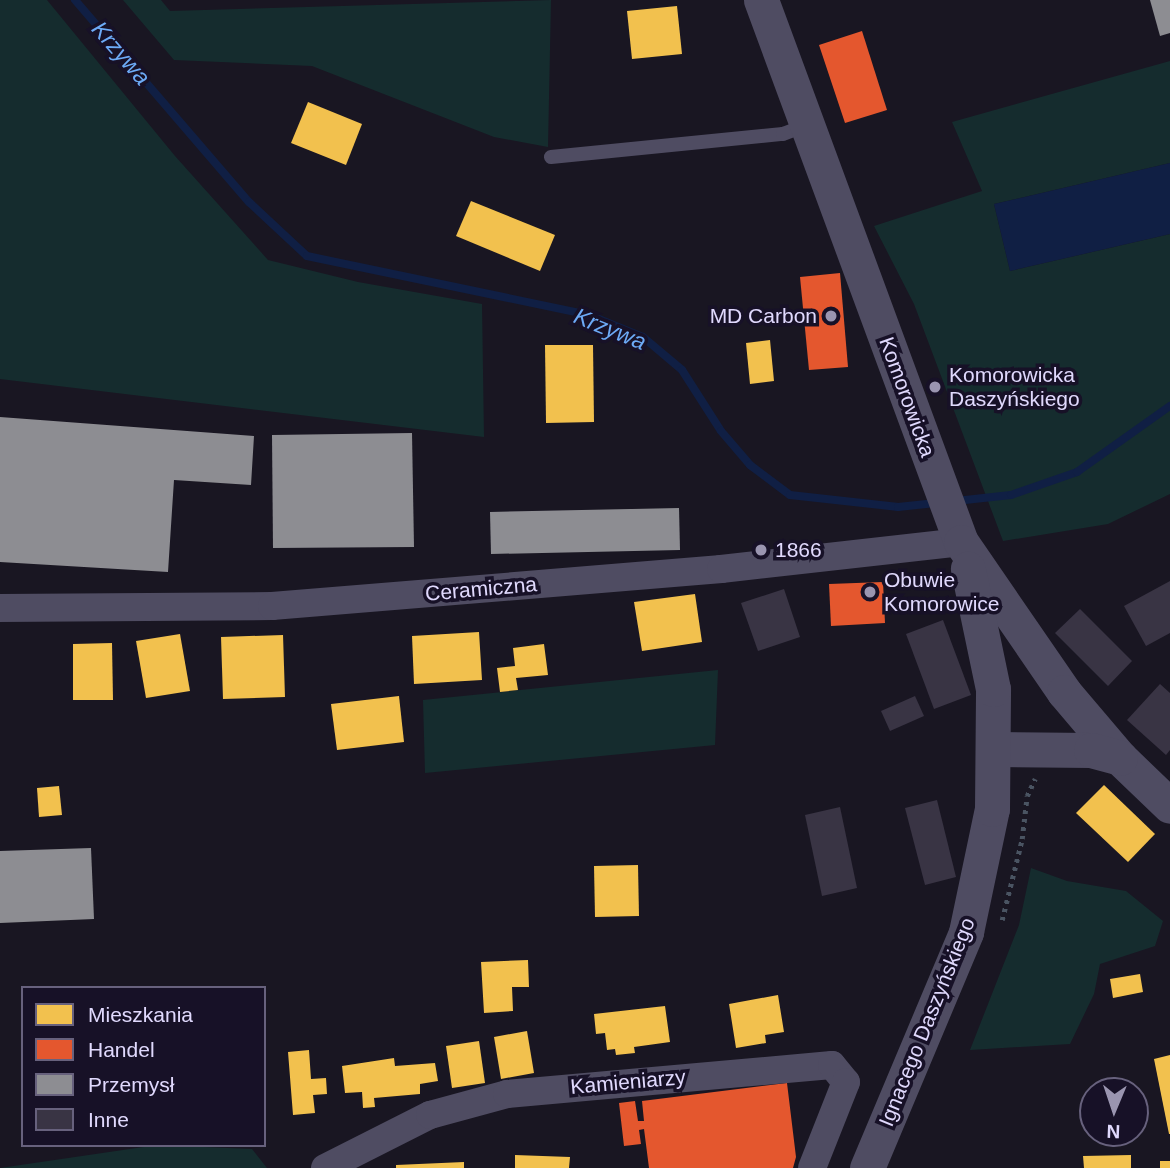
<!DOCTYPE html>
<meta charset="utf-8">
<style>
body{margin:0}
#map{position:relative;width:1170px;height:1168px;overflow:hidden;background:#191622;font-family:Arial,sans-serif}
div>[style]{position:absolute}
.green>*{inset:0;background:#152c2e}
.water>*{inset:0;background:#101f44}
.homes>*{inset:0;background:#f2c14e}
.shops>*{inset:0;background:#e4572e}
.industry>*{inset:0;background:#8d8d92}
.stream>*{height:8px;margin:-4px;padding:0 4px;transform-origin:4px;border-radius:4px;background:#101f44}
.building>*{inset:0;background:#393444}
.path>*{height:4.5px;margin-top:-2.25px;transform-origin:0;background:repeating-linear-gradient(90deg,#4a5462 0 3.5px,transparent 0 8.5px)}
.service>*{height:14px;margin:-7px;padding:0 7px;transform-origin:7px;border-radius:7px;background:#4f4c62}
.minor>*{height:28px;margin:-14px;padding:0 14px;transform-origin:14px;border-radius:14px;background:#4f4c62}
.tertiary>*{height:35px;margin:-17.5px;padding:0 17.5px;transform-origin:17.5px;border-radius:17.5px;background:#4f4c62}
.dots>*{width:19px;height:19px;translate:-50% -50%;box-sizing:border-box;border:4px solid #171127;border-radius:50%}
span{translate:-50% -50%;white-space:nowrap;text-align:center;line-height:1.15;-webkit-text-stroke:7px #171127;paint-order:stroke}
.poi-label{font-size:21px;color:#e0d9fd}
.right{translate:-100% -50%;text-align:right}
.left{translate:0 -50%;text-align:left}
.street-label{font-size:21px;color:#e0d9fd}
.water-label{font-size:23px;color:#6dabf7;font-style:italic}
.legend{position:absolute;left:21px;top:986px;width:245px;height:161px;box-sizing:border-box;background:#171127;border:2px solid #67617d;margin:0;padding:9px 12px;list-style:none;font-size:21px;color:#e0d9fd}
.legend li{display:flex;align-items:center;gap:14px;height:35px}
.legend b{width:35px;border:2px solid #67617d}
.north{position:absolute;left:1079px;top:1077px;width:70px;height:70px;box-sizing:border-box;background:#171127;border:2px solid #67617d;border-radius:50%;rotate:182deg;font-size:19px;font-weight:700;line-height:28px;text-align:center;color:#e0d9fd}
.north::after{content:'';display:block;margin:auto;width:24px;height:32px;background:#9a95b0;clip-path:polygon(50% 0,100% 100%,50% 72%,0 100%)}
</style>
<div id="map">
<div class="green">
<div style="clip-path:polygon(0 0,47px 0,175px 156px,268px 260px,358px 282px,482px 304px,484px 437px,0 379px)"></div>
<div style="clip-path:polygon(123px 0,161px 0,170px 11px,551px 0,548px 147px,494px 137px,312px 66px,174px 60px)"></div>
<div style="clip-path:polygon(1170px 61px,1170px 163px,994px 204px,1010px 271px,1170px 234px,1170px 494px,1108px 524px,1003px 541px,914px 304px,874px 226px,982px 191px,952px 122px)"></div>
<div style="clip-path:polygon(718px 670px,715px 745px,425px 773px,423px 700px)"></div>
<div style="clip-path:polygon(1031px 868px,1067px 881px,1126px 891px,1163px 921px,1155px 946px,1100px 964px,1094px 994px,1070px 1044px,970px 1050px,1019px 925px)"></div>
<div style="clip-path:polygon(157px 1145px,252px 1149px,267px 1168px,0 1168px)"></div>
</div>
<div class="water">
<div style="clip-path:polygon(1170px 163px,1170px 234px,1010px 271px,994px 204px)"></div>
</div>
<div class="homes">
<div style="clip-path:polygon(677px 6px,682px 54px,632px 59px,627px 11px)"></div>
<div style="clip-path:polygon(308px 102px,362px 124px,346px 165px,291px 143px)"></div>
<div style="clip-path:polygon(471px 201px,555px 235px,540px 271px,456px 236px)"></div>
<div style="clip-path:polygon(770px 340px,774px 381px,750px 384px,746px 343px)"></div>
<div style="clip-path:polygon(545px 345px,593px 345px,594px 422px,546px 423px)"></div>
<div style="clip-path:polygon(695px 594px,702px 642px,642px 651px,634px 602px)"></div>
<div style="clip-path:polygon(479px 632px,482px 680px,414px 684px,412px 636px)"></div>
<div style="clip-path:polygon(180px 634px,190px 691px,146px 698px,136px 641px)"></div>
<div style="clip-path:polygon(283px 635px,285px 697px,223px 699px,221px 637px)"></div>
<div style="clip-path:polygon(112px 643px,113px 700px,73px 700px,73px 644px)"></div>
<div style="clip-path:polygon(544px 644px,548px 675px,516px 678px,518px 690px,500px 692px,497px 668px,515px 666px,513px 648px)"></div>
<div style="clip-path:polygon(399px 696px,404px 742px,337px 750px,331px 704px)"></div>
<div style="clip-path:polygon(1104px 785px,1155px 834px,1128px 862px,1076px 813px)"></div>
<div style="clip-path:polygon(59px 786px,62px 815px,39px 817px,37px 788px)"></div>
<div style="clip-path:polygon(638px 865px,639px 916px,595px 917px,594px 866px)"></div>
<div style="clip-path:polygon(528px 960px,529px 987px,512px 987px,513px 1011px,484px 1013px,481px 962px)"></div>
<div style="clip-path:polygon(1140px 974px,1143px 992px,1113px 998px,1110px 979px)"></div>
<div style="clip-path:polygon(778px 995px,784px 1032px,765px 1035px,766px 1043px,736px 1048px,729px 1004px)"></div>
<div style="clip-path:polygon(665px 1006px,670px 1042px,634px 1047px,635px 1053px,616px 1055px,615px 1049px,607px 1050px,605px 1033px,596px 1034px,594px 1014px)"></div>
<div style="clip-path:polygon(527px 1031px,534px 1073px,501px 1079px,494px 1037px)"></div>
<div style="clip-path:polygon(479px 1041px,485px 1083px,452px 1088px,446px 1046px)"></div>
<div style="clip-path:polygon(309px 1050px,311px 1079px,326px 1078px,327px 1094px,313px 1095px,315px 1113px,293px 1115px,288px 1052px)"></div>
<div style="clip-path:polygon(1170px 1055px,1170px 1134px,1169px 1134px,1154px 1059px)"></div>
<div style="clip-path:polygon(394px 1058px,395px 1066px,435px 1063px,438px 1081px,420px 1084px,420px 1094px,374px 1098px,375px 1107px,363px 1108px,362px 1092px,345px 1093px,342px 1066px)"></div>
<div style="clip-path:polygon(515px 1155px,570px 1157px,569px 1168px,515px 1168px)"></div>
<div style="clip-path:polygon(1131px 1155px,1131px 1168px,1084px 1168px,1083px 1156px)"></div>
<div style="clip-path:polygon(1160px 1161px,1170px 1161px,1170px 1168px,1160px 1168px)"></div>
<div style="clip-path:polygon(464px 1162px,464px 1168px,396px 1168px,396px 1165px)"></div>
</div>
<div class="shops">
<div style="clip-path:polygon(862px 31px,887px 110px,845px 123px,819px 45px)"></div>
<div style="clip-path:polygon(840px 273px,848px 367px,809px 370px,800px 277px)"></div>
<div style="clip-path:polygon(883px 582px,885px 623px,831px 626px,829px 584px)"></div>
<div style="clip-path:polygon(787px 1083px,796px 1157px,793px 1168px,649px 1168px,644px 1129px,639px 1130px,641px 1144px,624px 1146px,619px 1103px,635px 1101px,638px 1121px,644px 1121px,642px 1101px)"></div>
</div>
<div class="industry">
<div style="clip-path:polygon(1150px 0,1170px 0,1170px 33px,1160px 36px)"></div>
<div style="clip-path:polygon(0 417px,254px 436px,251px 485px,174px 480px,168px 572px,0 562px)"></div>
<div style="clip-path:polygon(412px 433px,414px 547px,273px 548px,272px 435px)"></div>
<div style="clip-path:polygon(679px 508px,680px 550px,491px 554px,490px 512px)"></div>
<div style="clip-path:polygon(91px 848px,94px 919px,0 923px,0 851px)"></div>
</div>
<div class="stream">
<div style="left:75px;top:0;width:267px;rotate:49.3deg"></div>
<div style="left:249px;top:202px;width:79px;rotate:43deg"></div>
<div style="left:307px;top:256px;width:288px;rotate:11.8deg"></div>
<div style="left:589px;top:315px;width:58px;rotate:22.2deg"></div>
<div style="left:643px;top:337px;width:51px;rotate:40.2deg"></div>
<div style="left:682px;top:370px;width:72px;rotate:57.4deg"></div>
<div style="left:721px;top:431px;width:45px;rotate:49.5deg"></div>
<div style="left:750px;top:465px;width:50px;rotate:36.9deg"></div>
<div style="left:790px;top:495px;width:109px;rotate:6.3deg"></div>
<div style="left:898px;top:507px;width:38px;rotate:-6deg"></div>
<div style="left:956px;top:501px;width:55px;rotate:-6.2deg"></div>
<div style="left:1011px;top:495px;width:70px;rotate:-19.2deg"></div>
<div style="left:1077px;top:472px;width:114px;rotate:-35.4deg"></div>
</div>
<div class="building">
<div style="clip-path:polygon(1170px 581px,1170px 633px,1146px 646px,1124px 606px)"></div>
<div style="clip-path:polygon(784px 589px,800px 637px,758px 651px,741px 603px)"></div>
<div style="clip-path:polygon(1080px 609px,1132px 661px,1108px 686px,1055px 633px)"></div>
<div style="clip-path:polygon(943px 620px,971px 695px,934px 709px,906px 634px)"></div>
<div style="clip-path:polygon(1160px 684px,1170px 693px,1170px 750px,1166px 755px,1127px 720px)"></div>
<div style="clip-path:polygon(915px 696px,924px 716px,890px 731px,881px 711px)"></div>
<div style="clip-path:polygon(937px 800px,956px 877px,925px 885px,905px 808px)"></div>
<div style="clip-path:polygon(840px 807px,857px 888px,822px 896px,805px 815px)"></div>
</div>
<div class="path">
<div style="left:1002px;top:920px;width:83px;rotate:-76.1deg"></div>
<div style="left:1022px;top:839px;width:43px;rotate:-83.4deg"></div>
<div style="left:1027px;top:796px;width:19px;rotate:-65deg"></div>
</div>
<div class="service">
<div style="left:551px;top:157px;width:233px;rotate:-5.7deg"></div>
<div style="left:783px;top:134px;width:26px;rotate:-21deg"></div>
</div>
<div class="minor">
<div style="left:0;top:608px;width:272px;rotate:-0.4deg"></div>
<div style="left:272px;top:606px;width:451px;rotate:-4.7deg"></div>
<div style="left:721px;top:569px;width:242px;rotate:-6.4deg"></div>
<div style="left:325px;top:1168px;width:118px;rotate:-26.8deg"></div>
<div style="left:430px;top:1115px;width:80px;rotate:-15.3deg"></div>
<div style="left:507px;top:1094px;width:326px;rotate:-5.1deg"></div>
<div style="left:832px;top:1065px;width:22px;rotate:51deg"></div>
<div style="left:846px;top:1082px;width:92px;rotate:111.6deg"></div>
</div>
<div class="tertiary">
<div style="left:761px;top:0;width:578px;rotate:69.75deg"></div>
<div style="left:961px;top:542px;width:182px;rotate:55.5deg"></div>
<div style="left:1064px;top:692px;width:87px;rotate:49.7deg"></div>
<div style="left:1120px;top:758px;width:69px;rotate:43.8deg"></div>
<div style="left:996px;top:749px;width:95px;rotate:0.6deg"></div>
<div style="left:1091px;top:750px;width:30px;rotate:15deg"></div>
<div style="left:867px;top:1168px;width:256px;rotate:-67.2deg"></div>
<div style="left:966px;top:932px;width:126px;rotate:-78.1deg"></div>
<div style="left:992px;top:809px;width:120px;rotate:-89.5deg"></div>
<div style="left:993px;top:689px;width:123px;rotate:-101.8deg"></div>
</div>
<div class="dots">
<div style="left:831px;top:316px;background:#9a95b0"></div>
<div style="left:935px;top:387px;background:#9a95b0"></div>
<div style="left:761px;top:550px;background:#9a95b0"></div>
<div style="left:870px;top:592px;background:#9a95b0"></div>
</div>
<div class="poi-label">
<span class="right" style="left:817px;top:316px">MD Carbon</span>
<span class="left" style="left:949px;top:387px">Komorowicka<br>Daszyńskiego</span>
<span class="left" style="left:775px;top:550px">1866</span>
<span class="left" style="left:884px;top:592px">Obuwie<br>Komorowice</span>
</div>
<div class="street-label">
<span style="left:907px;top:397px;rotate:70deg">Komorowicka</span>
<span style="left:481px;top:589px;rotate:-5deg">Ceramiczna</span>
<span style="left:927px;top:1022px;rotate:-68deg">Ignacego Daszyńskiego</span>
<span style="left:628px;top:1082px;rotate:-5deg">Kamieniarzy</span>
</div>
<div class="water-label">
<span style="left:121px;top:53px;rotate:49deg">Krzywa</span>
<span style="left:610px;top:329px;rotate:22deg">Krzywa</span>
</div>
<ul class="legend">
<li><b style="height:19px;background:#f2c14e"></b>Mieszkania</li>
<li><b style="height:19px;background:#e4572e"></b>Handel</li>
<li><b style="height:19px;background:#8d8d92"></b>Przemysł</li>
<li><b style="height:19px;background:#393444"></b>Inne</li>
</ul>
<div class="north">N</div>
</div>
